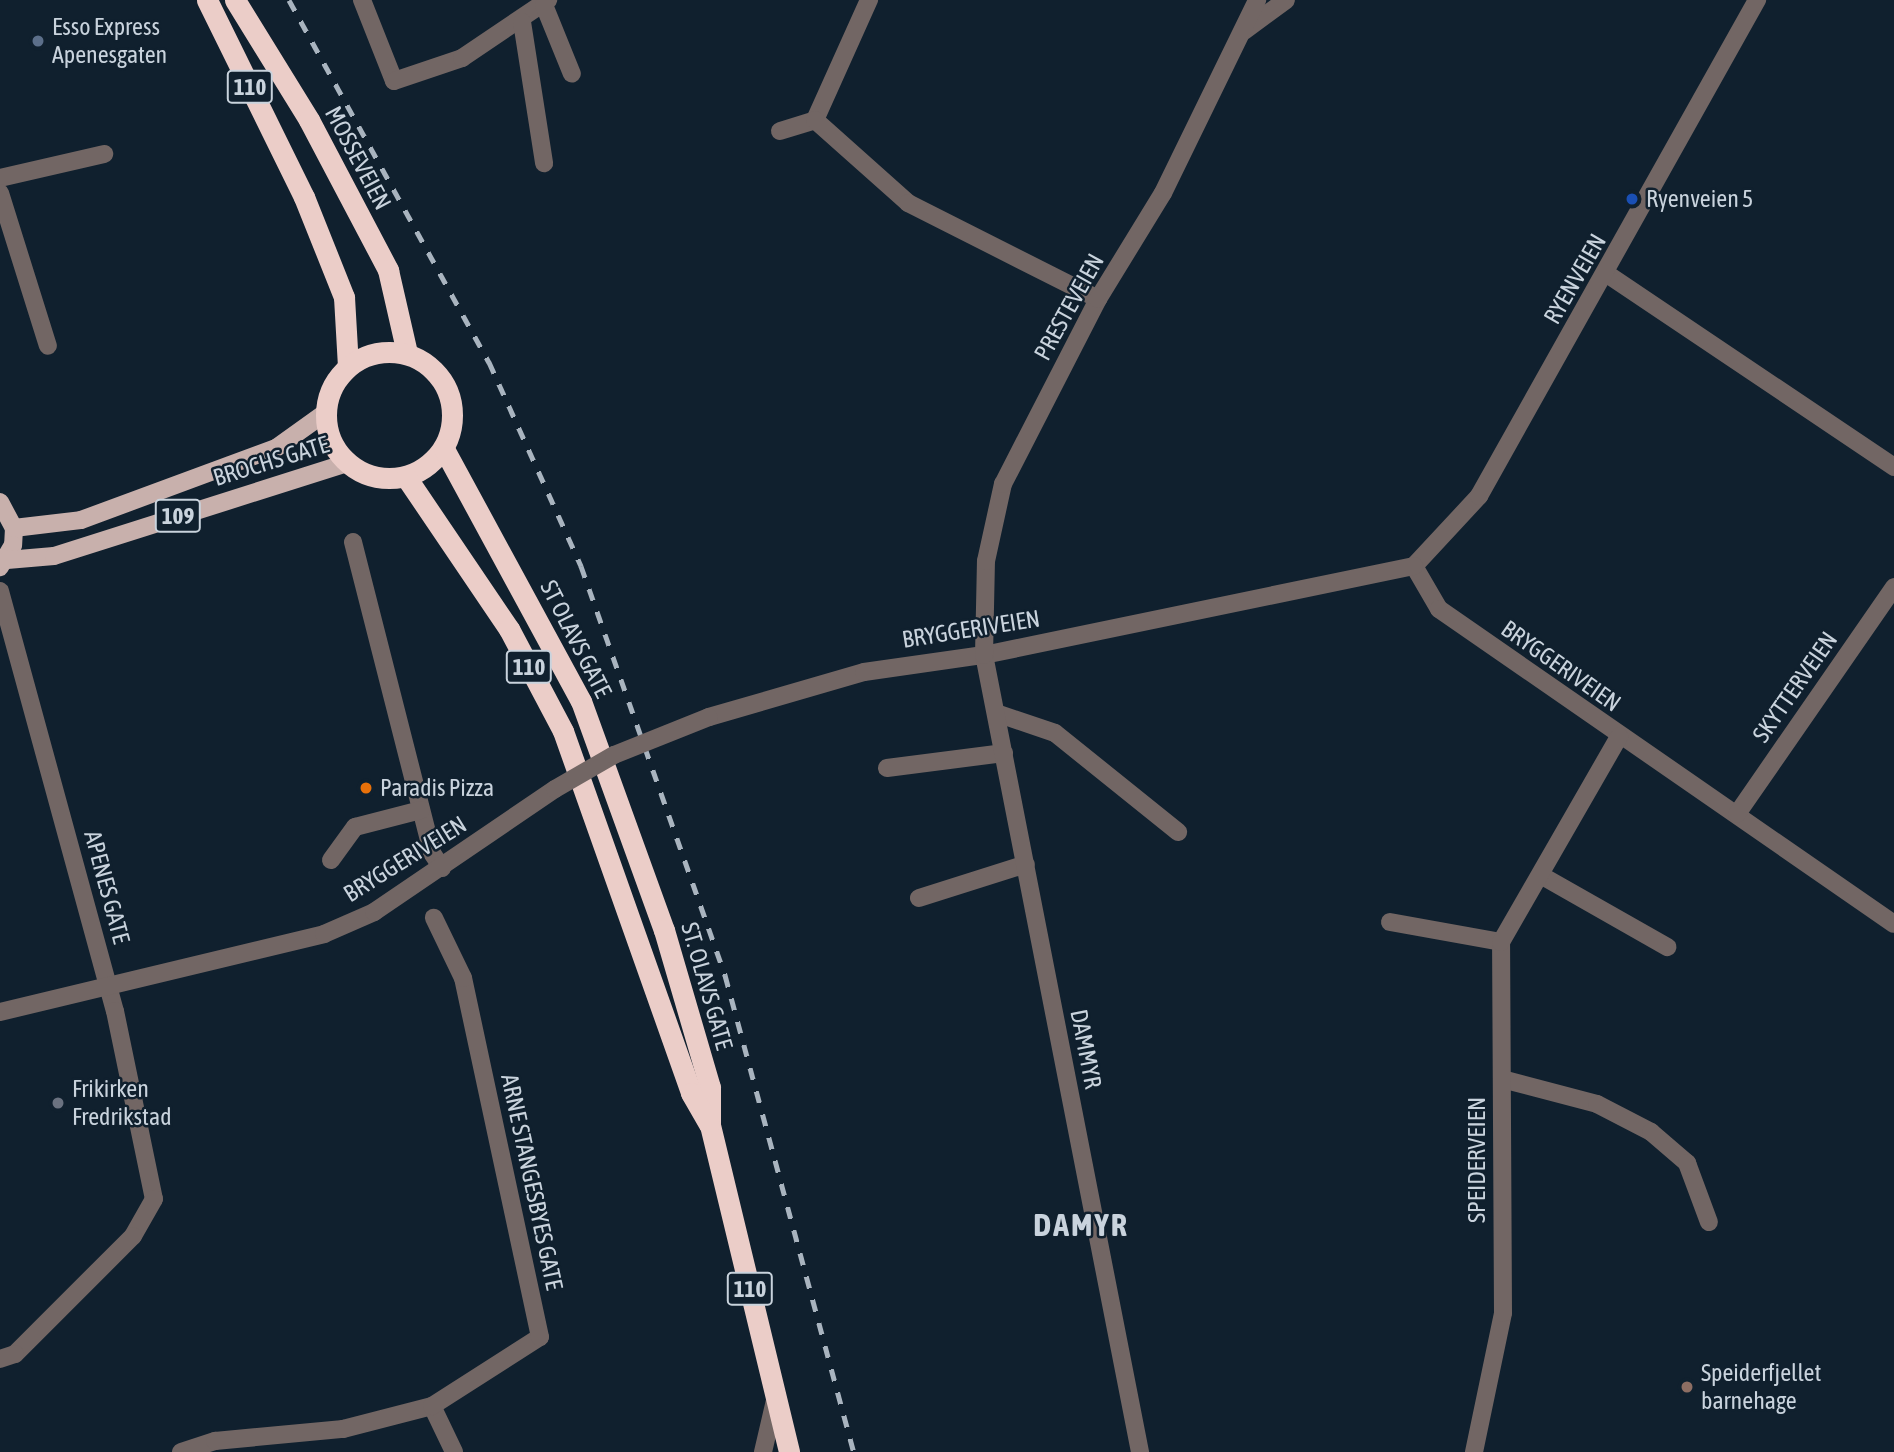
<!DOCTYPE html>
<style>
body{margin:0}
#map{position:relative;width:1894px;height:1452px;overflow:hidden;background:#10202e;font-family:"Asap Condensed",sans-serif}
div>[style]{position:absolute}
.minor>*{height:18px;margin:-9px;padding:0 9px;transform-origin:9px;border-radius:9px;background:#726664}
.major>*{height:18px;margin:-9px;padding:0 9px;transform-origin:9px;border-radius:9px;background:#c8b0ac}
.highway>*{height:21px;margin:-10.5px;padding:0 10.5px;transform-origin:10.5px;border-radius:10.5px;background:#ebcdc8}
.highway>.ring{margin:-10.5px;padding:0;box-sizing:content-box;background:none;border:21px solid #ebcdc8;border-radius:50%}
.rail>*{height:5px;margin-top:-2.5px;transform-origin:0;background:repeating-linear-gradient(90deg,#a9b4bf 0 12px,transparent 0 24px)}
.minor-bridge>*{height:18px;margin:-9px;padding:0 9px;transform-origin:9px;border-radius:9px;background:#726664}
.dots>*{width:19px;height:19px;translate:-50% -50%;box-sizing:border-box;border:4px solid #10202e;border-radius:50%}
span{translate:-50% -50%;white-space:nowrap;text-align:center;line-height:1.15;-webkit-text-stroke:5px #10202e;paint-order:stroke}
.shield-label span{padding:2px 5px;background:#10202e;border:2px solid;border-radius:5px;-webkit-text-stroke-width:0}
.shield-label{font-size:23px;color:#c9d3dd;font-weight:700}
.poi-label{font-size:24px;color:#c9d3dd}
.left{translate:0 -50%;text-align:left}
.street-label{font-size:24px;color:#c9d3dd}
.district-label{font-size:32px;color:#c9d3dd;font-weight:700;letter-spacing:2px}
</style>
<div id="map">
<div class="minor">
<div style="left:362px;top:0;width:87px;rotate:68.4deg"></div>
<div style="left:394px;top:81px;width:72px;rotate:-18.7deg"></div>
<div style="left:462px;top:58px;width:104px;rotate:-34deg"></div>
<div style="left:544px;top:5px;width:74px;rotate:67.9deg"></div>
<div style="left:522px;top:22px;width:143px;rotate:81.1deg"></div>
<div style="left:1244px;top:31px;width:52px;rotate:-36.4deg"></div>
<div style="left:815px;top:120px;width:132px;rotate:-65.8deg"></div>
<div style="left:780px;top:131px;width:37px;rotate:-17deg"></div>
<div style="left:815px;top:120px;width:125px;rotate:41.7deg"></div>
<div style="left:908px;top:203px;width:213px;rotate:26.8deg"></div>
<div style="left:0;top:178px;width:107px;rotate:-13deg"></div>
<div style="left:0;top:193px;width:160px;rotate:72.6deg"></div>
<div style="left:1607px;top:274px;width:346px;rotate:33.9deg"></div>
<div style="left:353px;top:542px;width:321px;rotate:75.7deg"></div>
<div style="left:432px;top:853px;width:18px;rotate:56deg"></div>
<div style="left:1414px;top:566px;width:96px;rotate:-47.1deg"></div>
<div style="left:1479px;top:496px;width:569px;rotate:-60.73deg"></div>
<div style="left:1414px;top:566px;width:50px;rotate:59.8deg"></div>
<div style="left:1439px;top:609px;width:553px;rotate:34.7deg"></div>
<div style="left:0;top:591px;width:435px;rotate:74.7deg"></div>
<div style="left:115px;top:1011px;width:192px;rotate:78.3deg"></div>
<div style="left:154px;top:1199px;width:43px;rotate:119.6deg"></div>
<div style="left:133px;top:1236px;width:167px;rotate:135deg"></div>
<div style="left:15px;top:1354px;width:16px;rotate:162deg"></div>
<div style="left:996px;top:713px;width:62px;rotate:18.7deg"></div>
<div style="left:1055px;top:733px;width:158px;rotate:38.8deg"></div>
<div style="left:709px;top:717px;width:161px;rotate:-16.2deg"></div>
<div style="left:864px;top:672px;width:121px;rotate:-8.1deg"></div>
<div style="left:984px;top:655px;width:439px;rotate:-11.7deg"></div>
<div style="left:887px;top:768px;width:118px;rotate:-7.3deg"></div>
<div style="left:1737px;top:814px;width:276px;rotate:-55.3deg"></div>
<div style="left:331px;top:860px;width:41px;rotate:-54deg"></div>
<div style="left:355px;top:827px;width:68px;rotate:-14.4deg"></div>
<div style="left:1544px;top:877px;width:142px;rotate:29.6deg"></div>
<div style="left:919px;top:898px;width:112px;rotate:-17.6deg"></div>
<div style="left:1390px;top:922px;width:113px;rotate:10.2deg"></div>
<div style="left:0;top:1012px;width:333px;rotate:-13.5deg"></div>
<div style="left:324px;top:934px;width:55px;rotate:-23.7deg"></div>
<div style="left:374px;top:912px;width:219px;rotate:-34.2deg"></div>
<div style="left:1502px;top:1079px;width:98px;rotate:14.7deg"></div>
<div style="left:1597px;top:1104px;width:61px;rotate:27.4deg"></div>
<div style="left:1651px;top:1132px;width:48px;rotate:40.7deg"></div>
<div style="left:1687px;top:1163px;width:63px;rotate:69.6deg"></div>
<div style="left:432px;top:1406px;width:51px;rotate:64.4deg"></div>
<div style="left:181px;top:1452px;width:36px;rotate:-18deg"></div>
<div style="left:215px;top:1441px;width:129px;rotate:-5.4deg"></div>
<div style="left:343px;top:1429px;width:92px;rotate:-14.5deg"></div>
<div style="left:432px;top:1406px;width:128px;rotate:-32.6deg"></div>
<div style="left:540px;top:1337px;width:367px;rotate:-102.1deg"></div>
<div style="left:463px;top:978px;width:67px;rotate:-115.8deg"></div>
<div style="left:763px;top:1452px;width:57px;rotate:-76.9deg"></div>
<div style="left:1140px;top:1452px;width:812px;rotate:-101.07deg"></div>
<div style="left:984px;top:655px;width:94px;rotate:-88.8deg"></div>
<div style="left:986px;top:561px;width:79px;rotate:-77.6deg"></div>
<div style="left:1003px;top:484px;width:208px;rotate:-62.8deg"></div>
<div style="left:1098px;top:299px;width:124px;rotate:-58.5deg"></div>
<div style="left:1163px;top:193px;width:215px;rotate:-64deg"></div>
<div style="left:1474px;top:1452px;width:142px;rotate:-78.2deg"></div>
<div style="left:1503px;top:1313px;width:371px;rotate:-90.3deg"></div>
<div style="left:1501px;top:942px;width:237px;rotate:-60.1deg"></div>
</div>
<div class="major">
<div style="left:0;top:502px;width:30px;rotate:62deg"></div>
<div style="left:14px;top:528px;width:17px;rotate:93deg"></div>
<div style="left:13px;top:545px;width:26px;rotate:121deg"></div>
<div style="left:14px;top:528px;width:67px;rotate:-6.8deg"></div>
<div style="left:81px;top:520px;width:208px;rotate:-20.3deg"></div>
<div style="left:276px;top:448px;width:60px;rotate:-35.5deg"></div>
<div style="left:7px;top:560px;width:47px;rotate:-4.9deg"></div>
<div style="left:54px;top:556px;width:307px;rotate:-17.6deg"></div>
</div>
<div class="highway">
<div style="left:207px;top:0;width:220px;rotate:63.8deg"></div>
<div style="left:304px;top:197px;width:108px;rotate:68.2deg"></div>
<div style="left:344px;top:297px;width:69px;rotate:86.7deg"></div>
<div style="left:235px;top:0;width:141px;rotate:58.3deg"></div>
<div style="left:309px;top:120px;width:170px;rotate:62.2deg"></div>
<div style="left:388px;top:270px;width:85px;rotate:77.1deg"></div>
<div class="ring" style="left:326px;top:352px;width:105px;height:105px"></div>
<div style="left:444px;top:449px;width:287px;rotate:61.5deg"></div>
<div style="left:581px;top:701px;width:244px;rotate:70.1deg"></div>
<div style="left:664px;top:930px;width:164px;rotate:73.7deg"></div>
<div style="left:710px;top:1087px;width:38px;rotate:90deg"></div>
<div style="left:710px;top:1125px;width:336px;rotate:76.4deg"></div>
<div style="left:406px;top:477px;width:184px;rotate:55.9deg"></div>
<div style="left:509px;top:629px;width:115px;rotate:62.1deg"></div>
<div style="left:563px;top:731px;width:384px;rotate:70.5deg"></div>
<div style="left:691px;top:1093px;width:36px;rotate:60deg"></div>
</div>
<div class="rail">
<div style="left:289px;top:0;width:414px;rotate:61.1deg"></div>
<div style="left:489px;top:362px;width:224px;rotate:65.7deg"></div>
<div style="left:581px;top:566px;width:434px;rotate:70.6deg"></div>
<div style="left:725px;top:975px;width:494px;rotate:74.9deg"></div>
</div>
<div class="minor-bridge">
<div style="left:555px;top:789px;width:68px;rotate:-30deg"></div>
<div style="left:614px;top:755px;width:102px;rotate:-21.8deg"></div>
</div>
<div class="dots">
<div style="left:38px;top:41px;background:#5c6f8a"></div>
<div style="left:1632px;top:199px;background:#1a4fb4"></div>
<div style="left:366px;top:788px;background:#e8710a"></div>
<div style="left:58px;top:1103px;background:#6b7280"></div>
<div style="left:1687px;top:1387px;background:#8d6e63"></div>
</div>
<div class="shield-label">
<span style="left:250px;top:87px">110</span>
<span style="left:178px;top:516px">109</span>
<span style="left:529px;top:667px">110</span>
<span style="left:750px;top:1289px">110</span>
</div>
<div class="poi-label">
<span class="left" style="left:52px;top:41px">Esso Express<br>Apenesgaten</span>
<span class="left" style="left:1646px;top:199px">Ryenveien 5</span>
<span class="left" style="left:380px;top:788px">Paradis Pizza</span>
<span class="left" style="left:72px;top:1103px">Frikirken<br>Fredrikstad</span>
<span class="left" style="left:1701px;top:1387px">Speiderfjellet<br>barnehage</span>
</div>
<div class="street-label">
<span style="left:358px;top:158px;rotate:62deg">MOSSEVEIEN</span>
<span style="left:1575px;top:279px;rotate:-60deg">RYENVEIEN</span>
<span style="left:1069px;top:307px;rotate:-61deg">PRESTEVEIEN</span>
<span style="left:271px;top:461px;rotate:-17deg">BROCHS GATE</span>
<span style="left:971px;top:629px;rotate:-9deg">BRYGGERIVEIEN</span>
<span style="left:576px;top:639px;rotate:63deg">ST OLAVS GATE</span>
<span style="left:1561px;top:666px;rotate:35deg">BRYGGERIVEIEN</span>
<span style="left:1795px;top:687px;rotate:-55deg">SKYTTERVEIEN</span>
<span style="left:405px;top:859px;rotate:-32deg">BRYGGERIVEIEN</span>
<span style="left:107px;top:887px;rotate:75deg">APENES GATE</span>
<span style="left:707px;top:986px;rotate:74deg">ST. OLAVS GATE</span>
<span style="left:1086px;top:1049px;rotate:79deg">DAMMYR</span>
<span style="left:1477px;top:1160px;rotate:-90deg">SPEIDERVEIEN</span>
<span style="left:532px;top:1182px;rotate:78deg">ARNE STANGESBYES GATE</span>
</div>
<div class="district-label">
<span style="left:1081px;top:1225px">DAMYR</span>
</div>
</div>
